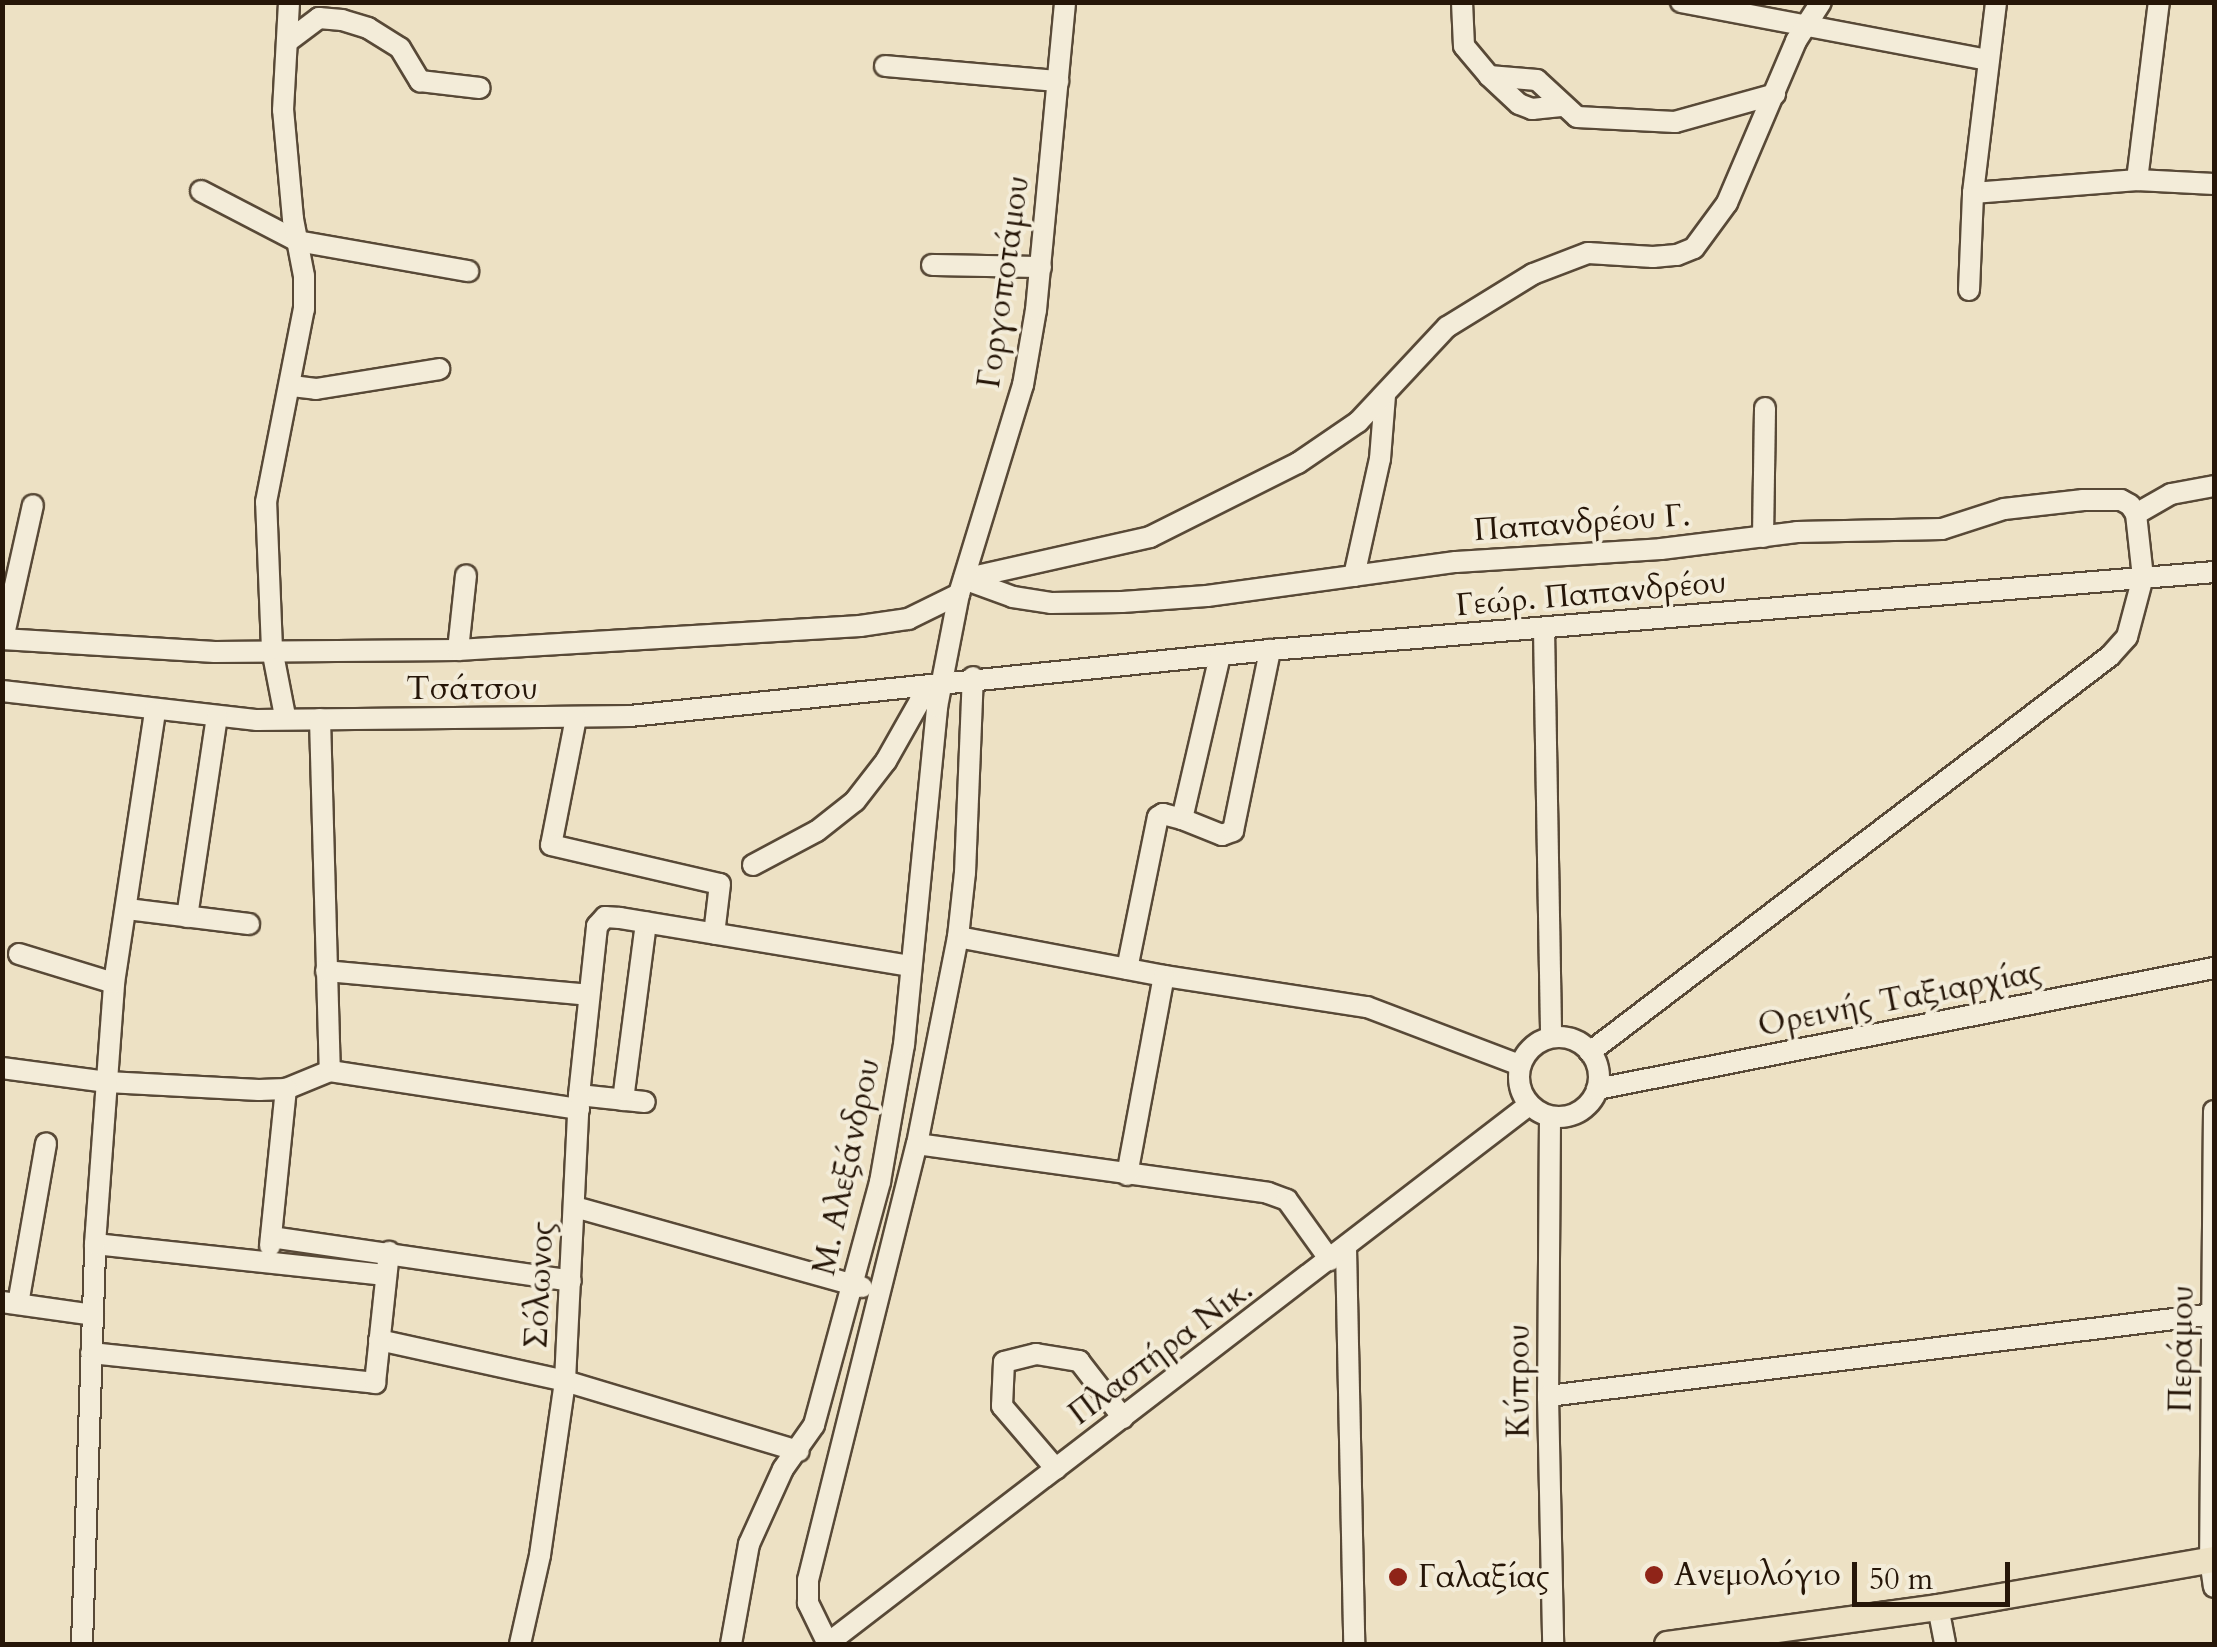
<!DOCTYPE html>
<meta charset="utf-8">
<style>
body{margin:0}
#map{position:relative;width:2217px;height:1647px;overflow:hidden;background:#ede1c4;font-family:Cardo,serif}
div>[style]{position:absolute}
.roads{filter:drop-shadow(2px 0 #584937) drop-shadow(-2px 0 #584937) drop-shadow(0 2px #584937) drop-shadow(0 -2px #584937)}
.minor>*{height:20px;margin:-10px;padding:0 10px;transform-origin:10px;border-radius:10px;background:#f3ecd9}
.minor>.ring{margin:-10px;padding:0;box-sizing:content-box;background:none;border:20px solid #f3ecd9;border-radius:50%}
.major>*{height:25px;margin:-12.5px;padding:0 12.5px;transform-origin:12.5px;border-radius:12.5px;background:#ede1c4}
.dots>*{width:28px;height:28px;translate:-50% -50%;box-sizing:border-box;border:5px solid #f3ecd9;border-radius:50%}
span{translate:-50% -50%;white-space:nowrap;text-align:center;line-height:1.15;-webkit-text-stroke:8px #f3ecd9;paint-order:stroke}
.street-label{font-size:32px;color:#261608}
.poi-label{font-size:32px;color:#261608}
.left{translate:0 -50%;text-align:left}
.frame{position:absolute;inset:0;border:5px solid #261608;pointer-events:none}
.scale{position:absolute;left:1852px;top:1562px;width:158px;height:45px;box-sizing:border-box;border:5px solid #261608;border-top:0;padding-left:12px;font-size:30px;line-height:35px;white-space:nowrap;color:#261608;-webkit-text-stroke:8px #f3ecd9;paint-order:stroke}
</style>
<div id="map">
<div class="roads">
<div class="minor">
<div style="left:1462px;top:2px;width:44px;rotate:87.4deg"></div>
<div style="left:1464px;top:46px;width:39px;rotate:50deg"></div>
<div style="left:1489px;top:76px;width:48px;rotate:4.8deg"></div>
<div style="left:1537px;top:80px;width:54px;rotate:42.8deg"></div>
<div style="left:1577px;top:117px;width:98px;rotate:2.9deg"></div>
<div style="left:1675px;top:122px;width:104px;rotate:-15.6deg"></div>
<div style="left:1681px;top:2px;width:313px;rotate:10.7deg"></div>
<div style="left:287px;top:42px;width:40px;rotate:-37deg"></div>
<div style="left:319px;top:18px;width:23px;rotate:5deg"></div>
<div style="left:342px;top:20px;width:27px;rotate:17deg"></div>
<div style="left:368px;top:28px;width:38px;rotate:32deg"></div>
<div style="left:400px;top:48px;width:39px;rotate:59deg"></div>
<div style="left:420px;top:81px;width:60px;rotate:6.7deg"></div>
<div style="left:885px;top:66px;width:174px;rotate:5deg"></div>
<div style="left:1489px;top:76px;width:41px;rotate:43deg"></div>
<div style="left:1519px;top:104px;width:14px;rotate:21deg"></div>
<div style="left:1532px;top:109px;width:29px;rotate:-6deg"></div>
<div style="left:2137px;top:180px;width:179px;rotate:-83deg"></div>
<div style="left:201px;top:191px;width:108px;rotate:27.5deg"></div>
<div style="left:297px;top:241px;width:174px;rotate:10deg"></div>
<div style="left:1973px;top:193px;width:165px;rotate:-4.5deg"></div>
<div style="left:2137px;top:180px;width:77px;rotate:3deg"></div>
<div style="left:932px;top:265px;width:109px;rotate:1.1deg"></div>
<div style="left:1969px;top:290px;width:97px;rotate:-87.6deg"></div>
<div style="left:1973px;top:193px;width:192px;rotate:-83.1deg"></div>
<div style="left:292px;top:386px;width:24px;rotate:7deg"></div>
<div style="left:316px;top:389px;width:125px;rotate:-9.2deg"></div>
<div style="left:2136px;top:514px;width:40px;rotate:-29.7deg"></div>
<div style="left:2171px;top:494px;width:44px;rotate:-10.5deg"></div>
<div style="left:1763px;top:537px;width:129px;rotate:-89.1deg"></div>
<div style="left:1354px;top:576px;width:120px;rotate:-77.5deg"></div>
<div style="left:1380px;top:459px;width:64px;rotate:-85.5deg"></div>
<div style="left:968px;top:578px;width:187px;rotate:-12.7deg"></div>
<div style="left:1150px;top:537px;width:165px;rotate:-26.6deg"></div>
<div style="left:1298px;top:463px;width:73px;rotate:-34.3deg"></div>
<div style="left:1358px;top:422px;width:130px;rotate:-46.9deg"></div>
<div style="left:1447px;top:327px;width:101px;rotate:-31.6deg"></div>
<div style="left:1533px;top:274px;width:59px;rotate:-20.9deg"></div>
<div style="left:1588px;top:253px;width:65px;rotate:3.5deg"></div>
<div style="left:1653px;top:257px;width:24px;rotate:-5deg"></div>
<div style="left:1677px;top:255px;width:18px;rotate:-22deg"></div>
<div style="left:1694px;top:248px;width:56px;rotate:-53.7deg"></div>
<div style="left:1727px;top:203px;width:176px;rotate:-66.9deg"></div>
<div style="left:1796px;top:41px;width:46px;rotate:-57.3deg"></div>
<div style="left:964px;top:579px;width:52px;rotate:20.2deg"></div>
<div style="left:1013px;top:597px;width:38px;rotate:9deg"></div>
<div style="left:1051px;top:603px;width:71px;rotate:-0.8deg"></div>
<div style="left:1122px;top:602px;width:85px;rotate:-4deg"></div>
<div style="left:1207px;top:596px;width:251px;rotate:-7.8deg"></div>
<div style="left:1456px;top:562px;width:205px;rotate:-3.6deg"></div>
<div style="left:1661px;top:549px;width:137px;rotate:-7.1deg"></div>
<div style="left:1797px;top:532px;width:145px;rotate:-1.2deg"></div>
<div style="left:1942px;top:529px;width:65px;rotate:-17.9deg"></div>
<div style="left:2004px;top:509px;width:80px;rotate:-6.5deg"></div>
<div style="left:2083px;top:500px;width:38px"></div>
<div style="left:2121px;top:500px;width:10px;rotate:29deg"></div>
<div style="left:2130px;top:505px;width:11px;rotate:56deg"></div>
<div style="left:2136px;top:514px;width:63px;rotate:83.7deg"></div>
<div style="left:2143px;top:577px;width:62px;rotate:104.9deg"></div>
<div style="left:2127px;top:637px;width:25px;rotate:132deg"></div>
<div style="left:2110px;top:656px;width:654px;rotate:142.71deg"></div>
<div style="left:1544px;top:629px;width:407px;rotate:89deg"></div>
<div style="left:2px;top:639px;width:213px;rotate:3.5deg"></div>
<div style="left:215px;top:652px;width:243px;rotate:-0.5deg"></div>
<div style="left:458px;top:650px;width:403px;rotate:-3.4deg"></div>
<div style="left:860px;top:626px;width:49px;rotate:-8.3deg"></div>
<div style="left:908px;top:619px;width:57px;rotate:-26.1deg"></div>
<div style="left:3px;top:639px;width:137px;rotate:-77.4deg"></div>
<div style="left:458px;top:650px;width:75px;rotate:-83.9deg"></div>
<div style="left:2px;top:691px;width:257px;rotate:6.5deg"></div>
<div style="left:257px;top:720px;width:373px;rotate:-0.6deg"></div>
<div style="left:630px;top:716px;width:643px;rotate:-5.89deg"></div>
<div style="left:1270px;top:650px;width:947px;rotate:-4.72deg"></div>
<div style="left:285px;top:716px;width:68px;rotate:-101deg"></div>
<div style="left:272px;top:649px;width:147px;rotate:-92.3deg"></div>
<div style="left:266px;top:502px;width:197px;rotate:-78.9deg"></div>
<div style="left:304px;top:309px;width:33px;rotate:-90deg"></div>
<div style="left:304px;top:276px;width:58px;rotate:-100.9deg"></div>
<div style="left:293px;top:219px;width:109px;rotate:-95.2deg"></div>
<div style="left:283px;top:110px;width:108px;rotate:-86.8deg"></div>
<div style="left:576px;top:718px;width:129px;rotate:101.1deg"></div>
<div style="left:551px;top:845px;width:173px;rotate:13deg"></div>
<div style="left:720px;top:884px;width:50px;rotate:96.8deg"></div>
<div style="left:320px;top:719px;width:352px;rotate:88.4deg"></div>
<div style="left:1182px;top:819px;width:167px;rotate:-76.9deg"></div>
<div style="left:753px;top:865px;width:72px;rotate:-28deg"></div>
<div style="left:817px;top:831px;width:48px;rotate:-38.3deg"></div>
<div style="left:855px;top:801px;width:51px;rotate:-52.2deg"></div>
<div style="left:886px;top:761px;width:69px;rotate:-60.5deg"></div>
<div style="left:920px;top:701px;width:27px;rotate:-42deg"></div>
<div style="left:127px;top:909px;width:123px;rotate:7deg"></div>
<div style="left:187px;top:917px;width:202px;rotate:-81.5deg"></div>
<div style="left:958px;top:937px;width:210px;rotate:10.7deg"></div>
<div style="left:1164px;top:976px;width:205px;rotate:8.7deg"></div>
<div style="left:1367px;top:1007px;width:164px;rotate:20.8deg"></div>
<div style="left:19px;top:954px;width:99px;rotate:17deg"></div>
<div style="left:1127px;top:969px;width:155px;rotate:-78.5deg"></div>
<div style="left:1158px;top:817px;width:6px;rotate:-31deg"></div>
<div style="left:1163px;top:814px;width:20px;rotate:15deg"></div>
<div style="left:1182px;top:819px;width:43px;rotate:21.8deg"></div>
<div style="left:1222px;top:835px;width:12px;rotate:-20deg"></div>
<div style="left:1233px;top:831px;width:185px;rotate:-78.4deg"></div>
<div style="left:326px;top:971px;width:264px;rotate:5.2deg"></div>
<div class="ring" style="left:1519px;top:1037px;width:60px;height:60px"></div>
<div style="left:2px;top:1068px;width:106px;rotate:7.6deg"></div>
<div style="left:107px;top:1082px;width:152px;rotate:3deg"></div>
<div style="left:259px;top:1090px;width:27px;rotate:-2deg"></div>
<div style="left:286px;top:1089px;width:48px;rotate:-22.2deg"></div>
<div style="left:330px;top:1071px;width:252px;rotate:8.7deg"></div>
<div style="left:1597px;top:1089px;width:629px;rotate:-11.1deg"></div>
<div style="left:579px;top:1095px;width:66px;rotate:6.1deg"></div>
<div style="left:623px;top:1100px;width:179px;rotate:-82.6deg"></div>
<div style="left:2214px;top:1111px;width:448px;rotate:90.5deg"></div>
<div style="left:2210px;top:1559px;width:28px;rotate:82deg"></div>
<div style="left:1550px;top:1117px;width:279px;rotate:90.4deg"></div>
<div style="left:1548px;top:1396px;width:248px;rotate:88.8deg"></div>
<div style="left:917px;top:1144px;width:354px;rotate:7.9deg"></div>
<div style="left:1268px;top:1193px;width:20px;rotate:20deg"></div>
<div style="left:1287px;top:1200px;width:74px;rotate:54.4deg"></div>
<div style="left:1127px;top:1175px;width:202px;rotate:-79.5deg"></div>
<div style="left:575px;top:1207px;width:298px;rotate:15.6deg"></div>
<div style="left:271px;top:1237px;width:303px;rotate:8.3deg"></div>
<div style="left:95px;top:1244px;width:292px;rotate:6.1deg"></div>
<div style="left:270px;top:1246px;width:158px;rotate:-84.2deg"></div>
<div style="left:1346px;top:1248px;width:396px;rotate:88.8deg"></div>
<div style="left:2px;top:1302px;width:92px;rotate:8.1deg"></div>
<div style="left:18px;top:1304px;width:163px;rotate:-80.1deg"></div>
<div style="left:379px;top:1340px;width:190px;rotate:12.4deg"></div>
<div style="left:565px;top:1381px;width:244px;rotate:16.7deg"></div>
<div style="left:91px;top:1353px;width:286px;rotate:6deg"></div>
<div style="left:375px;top:1383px;width:132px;rotate:-83.9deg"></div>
<div style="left:1548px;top:1396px;width:671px;rotate:-7.02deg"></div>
<div style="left:1056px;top:1469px;width:83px;rotate:-130.6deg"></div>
<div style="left:1002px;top:1406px;width:44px;rotate:-87.4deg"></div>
<div style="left:1004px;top:1362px;width:33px;rotate:-14deg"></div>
<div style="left:1036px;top:1354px;width:44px;rotate:9.2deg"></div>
<div style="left:1079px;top:1361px;width:72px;rotate:52.3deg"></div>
<div style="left:1938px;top:1607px;width:38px;rotate:79deg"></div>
<div style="left:82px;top:1644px;width:400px;rotate:-88.1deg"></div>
<div style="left:95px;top:1244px;width:262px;rotate:-85.8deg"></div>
<div style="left:114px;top:983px;width:275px;rotate:-81.4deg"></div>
<div style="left:520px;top:1644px;width:91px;rotate:-77.3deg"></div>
<div style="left:540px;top:1555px;width:176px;rotate:-81.8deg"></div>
<div style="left:565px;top:1381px;width:286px;rotate:-87.2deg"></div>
<div style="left:579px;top:1095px;width:170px;rotate:-83.9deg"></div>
<div style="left:597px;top:926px;width:12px;rotate:-48deg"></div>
<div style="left:605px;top:917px;width:15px;rotate:4deg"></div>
<div style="left:620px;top:918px;width:294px;rotate:9.4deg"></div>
<div style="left:731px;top:1644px;width:102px;rotate:-79.8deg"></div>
<div style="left:749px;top:1544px;width:82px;rotate:-65.6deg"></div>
<div style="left:783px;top:1469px;width:54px;rotate:-54.8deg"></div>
<div style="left:814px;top:1425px;width:252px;rotate:-74.8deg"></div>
<div style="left:880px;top:1182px;width:139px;rotate:-80.1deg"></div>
<div style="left:904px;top:1045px;width:340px;rotate:-84.4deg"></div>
<div style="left:937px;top:707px;width:115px;rotate:-79deg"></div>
<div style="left:959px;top:594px;width:219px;rotate:-73deg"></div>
<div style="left:1023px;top:385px;width:76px;rotate:-80.2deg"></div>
<div style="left:1036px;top:310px;width:309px;rotate:-84.6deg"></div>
<div style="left:827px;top:1644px;width:885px;rotate:-37.52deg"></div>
<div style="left:828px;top:1644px;width:46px;rotate:-116deg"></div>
<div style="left:808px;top:1603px;width:23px;rotate:-90deg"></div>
<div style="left:808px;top:1580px;width:449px;rotate:-76deg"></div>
<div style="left:917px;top:1144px;width:211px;rotate:-78.8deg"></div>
<div style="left:958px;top:937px;width:64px;rotate:-83.8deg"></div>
<div style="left:965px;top:873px;width:196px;rotate:-87.7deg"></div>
</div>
<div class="major">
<div style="left:1667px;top:1644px;width:274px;rotate:-7.8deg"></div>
<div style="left:1938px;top:1607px;width:280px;rotate:-9.9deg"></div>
</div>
</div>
<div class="dots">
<div style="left:1654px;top:1575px;background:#8f2418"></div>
<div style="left:1398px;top:1577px;background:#8f2418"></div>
</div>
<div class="street-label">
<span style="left:1004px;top:282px;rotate:-82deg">Γοργοποτάμου</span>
<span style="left:1582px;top:523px;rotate:-4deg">Παπανδρέου Γ.</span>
<span style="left:1591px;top:594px;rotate:-5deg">Γεώρ. Παπανδρέου</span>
<span style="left:472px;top:689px">Τσάτσου</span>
<span style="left:1900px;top:999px;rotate:-11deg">Ορεινής Ταξιαρχίας</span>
<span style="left:847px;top:1167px;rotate:-78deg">Μ. Αλεξάνδρου</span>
<span style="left:540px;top:1285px;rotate:-87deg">Σόλωνος</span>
<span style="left:2182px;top:1349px;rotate:-89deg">Περάμου</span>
<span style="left:1161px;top:1352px;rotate:-37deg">Πλαστήρα Νικ.</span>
<span style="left:1519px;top:1381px;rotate:-90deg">Κύπρου</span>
</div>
<div class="poi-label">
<span class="left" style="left:1674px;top:1575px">Ανεμολόγιο</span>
<span class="left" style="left:1418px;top:1577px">Γαλαξίας</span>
</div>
<div class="frame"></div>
<div class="scale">50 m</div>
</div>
